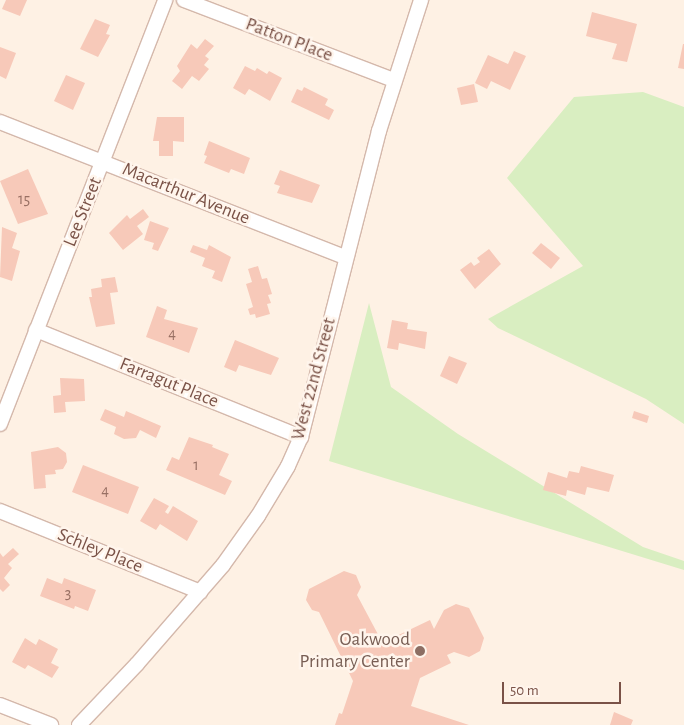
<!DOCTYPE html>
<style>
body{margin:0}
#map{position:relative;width:684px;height:725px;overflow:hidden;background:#fef1e4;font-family:"Alegreya Sans",sans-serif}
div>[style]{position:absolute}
.green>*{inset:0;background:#d9eec1}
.building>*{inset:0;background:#f7c9b9}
.roads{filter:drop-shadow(1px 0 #d4b8ab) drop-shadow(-1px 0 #d4b8ab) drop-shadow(0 1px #d4b8ab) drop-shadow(0 -1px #d4b8ab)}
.minor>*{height:14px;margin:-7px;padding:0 7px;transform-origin:7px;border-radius:7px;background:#fff}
.dots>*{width:14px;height:14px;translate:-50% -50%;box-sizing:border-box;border:2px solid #fff5ec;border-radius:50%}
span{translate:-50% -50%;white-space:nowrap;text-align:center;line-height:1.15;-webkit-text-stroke:5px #fff5ec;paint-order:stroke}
.number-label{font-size:16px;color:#997064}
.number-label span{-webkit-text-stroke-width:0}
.street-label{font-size:19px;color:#7a5247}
.education-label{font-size:19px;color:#785e54}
.right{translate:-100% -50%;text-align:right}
.scale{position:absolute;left:502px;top:682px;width:119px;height:22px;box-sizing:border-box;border:2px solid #7a5247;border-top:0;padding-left:6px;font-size:15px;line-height:18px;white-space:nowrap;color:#7a5247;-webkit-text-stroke:4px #fff5ec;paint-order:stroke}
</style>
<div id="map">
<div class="green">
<div style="clip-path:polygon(643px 92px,684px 107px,684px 424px,646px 399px,498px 328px,488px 319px,583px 266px,507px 178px,574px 97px)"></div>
<div style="clip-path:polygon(369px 303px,391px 387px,458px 434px,643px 547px,684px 561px,684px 570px,329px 461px)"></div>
</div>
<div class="building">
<div style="clip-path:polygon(6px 0,27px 0,20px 16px,2px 9px)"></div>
<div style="clip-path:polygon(592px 12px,637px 24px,627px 62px,612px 59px,617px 44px,586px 36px)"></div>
<div style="clip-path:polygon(95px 19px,110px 25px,106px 34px,110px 35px,98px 57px,80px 49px)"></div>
<div style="clip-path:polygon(205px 39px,214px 46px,205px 56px,209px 59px,204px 65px,209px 69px,199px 81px,192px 76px,182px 89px,172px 81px,180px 71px,177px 66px,191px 44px,197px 49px)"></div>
<div style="clip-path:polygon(683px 44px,684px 44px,684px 69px,678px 68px)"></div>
<div style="clip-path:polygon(0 47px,16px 53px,6px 79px,0 76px)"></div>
<div style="clip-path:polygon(514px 51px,526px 56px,510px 90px,491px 81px,487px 89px,475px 83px,488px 55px,508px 64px)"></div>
<div style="clip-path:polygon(245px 66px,255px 71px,257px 68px,267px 74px,269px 71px,282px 78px,270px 101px,249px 89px,245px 95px,233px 88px)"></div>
<div style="clip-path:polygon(66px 75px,85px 83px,73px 110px,54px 101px)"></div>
<div style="clip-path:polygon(474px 84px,478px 102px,461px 105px,457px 88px)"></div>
<div style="clip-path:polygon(304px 87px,328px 99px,325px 105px,334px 110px,329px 120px,291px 102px,297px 89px,302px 91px)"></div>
<div style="clip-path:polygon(157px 117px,184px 117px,184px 142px,173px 141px,173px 156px,159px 156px,159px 141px,153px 141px)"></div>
<div style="clip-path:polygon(209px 141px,250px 158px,244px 174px,231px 169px,229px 173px,204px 163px,207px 156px,204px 155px)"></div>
<div style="clip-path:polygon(28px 169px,48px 214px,18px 224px,0 181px)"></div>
<div style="clip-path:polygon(280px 170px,320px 185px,312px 203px,277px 193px,280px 186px,274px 184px)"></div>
<div style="clip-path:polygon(143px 209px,149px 217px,137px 226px,143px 234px,123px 250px,109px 233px,127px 215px,130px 219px)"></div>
<div style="clip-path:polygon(150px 221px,169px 228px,158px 251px,152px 249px,154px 243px,144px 240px)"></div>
<div style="clip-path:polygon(2px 227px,17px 233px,12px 248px,20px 251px,12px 281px,0 277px)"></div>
<div style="clip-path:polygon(541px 243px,560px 258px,551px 269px,532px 253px)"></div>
<div style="clip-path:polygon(193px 245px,207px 250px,209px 245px,231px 257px,222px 282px,212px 278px,215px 271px,202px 266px,205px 258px,190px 252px)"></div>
<div style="clip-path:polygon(489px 249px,501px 264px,475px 289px,460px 270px,471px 262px,474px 266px,480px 262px,477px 258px)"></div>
<div style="clip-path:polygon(258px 266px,262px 279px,267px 278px,272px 294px,268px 295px,271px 303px,267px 304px,270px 314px,256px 318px,255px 314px,250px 315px,248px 309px,253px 307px,246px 284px,252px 282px,248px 269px)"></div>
<div style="clip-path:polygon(115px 277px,118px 292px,110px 293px,115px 324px,96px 327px,89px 297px,92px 297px,91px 289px,102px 287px,101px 279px)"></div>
<div style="clip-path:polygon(157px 306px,167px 310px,164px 319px,198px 328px,189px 353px,146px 337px)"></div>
<div style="clip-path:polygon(392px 320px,408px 323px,407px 329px,427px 332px,425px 349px,399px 343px,398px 350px,387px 348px)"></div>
<div style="clip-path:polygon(235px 340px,279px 358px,271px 375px,239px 365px,236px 372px,224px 367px)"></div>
<div style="clip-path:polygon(449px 356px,467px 363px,457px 384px,440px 376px)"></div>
<div style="clip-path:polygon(60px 378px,84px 379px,85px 401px,65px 402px,66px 412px,54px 413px,53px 396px,61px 395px)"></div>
<div style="clip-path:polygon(105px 409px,124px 417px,126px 411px,161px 426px,156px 438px,140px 430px,136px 438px,124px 439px,114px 434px,116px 427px,100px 420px)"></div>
<div style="clip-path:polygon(634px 411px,649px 416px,647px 423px,632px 418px)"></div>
<div style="clip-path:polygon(189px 437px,213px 445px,212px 447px,229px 454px,219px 475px,232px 481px,225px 495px,166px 470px,172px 457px,179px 460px)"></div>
<div style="clip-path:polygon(58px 447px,66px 453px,67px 462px,63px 469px,55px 470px,56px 474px,45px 475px,46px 488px,34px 489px,31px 452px)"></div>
<div style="clip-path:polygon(83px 465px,139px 487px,128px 514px,72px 492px)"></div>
<div style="clip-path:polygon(581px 466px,614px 475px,609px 492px,587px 487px,585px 495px,567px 490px,566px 496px,543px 490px,548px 472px,567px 478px,569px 471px,579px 473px)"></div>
<div style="clip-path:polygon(154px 498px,169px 506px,165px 512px,168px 514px,173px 506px,198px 521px,187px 541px,160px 524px,156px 530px,140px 521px)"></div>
<div style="clip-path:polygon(13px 548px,19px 554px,8px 564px,12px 568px,4px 578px,10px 585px,3px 592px,0 589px,0 553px,3px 557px)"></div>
<div style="clip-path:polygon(344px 571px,356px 575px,361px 587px,357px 595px,381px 640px,386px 641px,430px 620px,434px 629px,444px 610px,456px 604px,469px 608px,484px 638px,480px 651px,469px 657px,454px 652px,447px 655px,451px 663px,420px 678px,411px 706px,469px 725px,335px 725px,339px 713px,342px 714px,353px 681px,319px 612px,312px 610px,306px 600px,309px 589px)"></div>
<div style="clip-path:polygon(47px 578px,62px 584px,64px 578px,96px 590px,88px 611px,75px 606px,74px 609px,40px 596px)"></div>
<div style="clip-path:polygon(25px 638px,36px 645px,39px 639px,58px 649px,51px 663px,59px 667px,52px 678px,28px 665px,25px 669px,12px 662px)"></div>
<div style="clip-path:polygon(614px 712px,633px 720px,631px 725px,610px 725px)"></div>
</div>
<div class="roads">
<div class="minor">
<div style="left:184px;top:0;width:225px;rotate:20.9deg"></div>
<div style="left:0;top:122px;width:370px;rotate:21.4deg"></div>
<div style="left:36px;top:330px;width:286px;rotate:22deg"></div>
<div style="left:0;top:424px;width:455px;rotate:-68.7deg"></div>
<div style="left:0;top:511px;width:216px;rotate:22deg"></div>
<div style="left:0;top:705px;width:55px;rotate:21.4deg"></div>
<div style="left:79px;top:725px;width:84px;rotate:-46.4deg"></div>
<div style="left:137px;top:664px;width:131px;rotate:-49deg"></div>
<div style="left:223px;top:565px;width:60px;rotate:-54.5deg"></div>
<div style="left:258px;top:516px;width:58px;rotate:-59deg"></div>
<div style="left:288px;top:466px;width:32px;rotate:-66deg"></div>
<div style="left:301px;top:437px;width:316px;rotate:-75.7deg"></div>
<div style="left:379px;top:131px;width:138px;rotate:-72.2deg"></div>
</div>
</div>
<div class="dots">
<div style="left:420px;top:651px;background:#8d6e63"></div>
</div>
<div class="number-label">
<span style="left:24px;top:199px">15</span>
<span style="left:172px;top:333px">4</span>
<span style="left:196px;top:465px">1</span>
<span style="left:105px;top:490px">4</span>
<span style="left:68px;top:593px">3</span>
</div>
<div class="street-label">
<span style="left:289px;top:40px;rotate:21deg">Patton Place</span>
<span style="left:186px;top:194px;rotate:22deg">Macarthur Avenue</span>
<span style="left:83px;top:212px;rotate:-68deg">Lee Street</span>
<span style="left:314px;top:379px;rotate:-75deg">West 22nd Street</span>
<span style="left:169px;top:383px;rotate:22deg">Farragut Place</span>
<span style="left:100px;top:551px;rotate:22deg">Schley Place</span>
</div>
<div class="education-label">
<span class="right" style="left:410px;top:651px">Oakwood<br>Primary Center</span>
</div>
<div class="scale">50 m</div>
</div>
